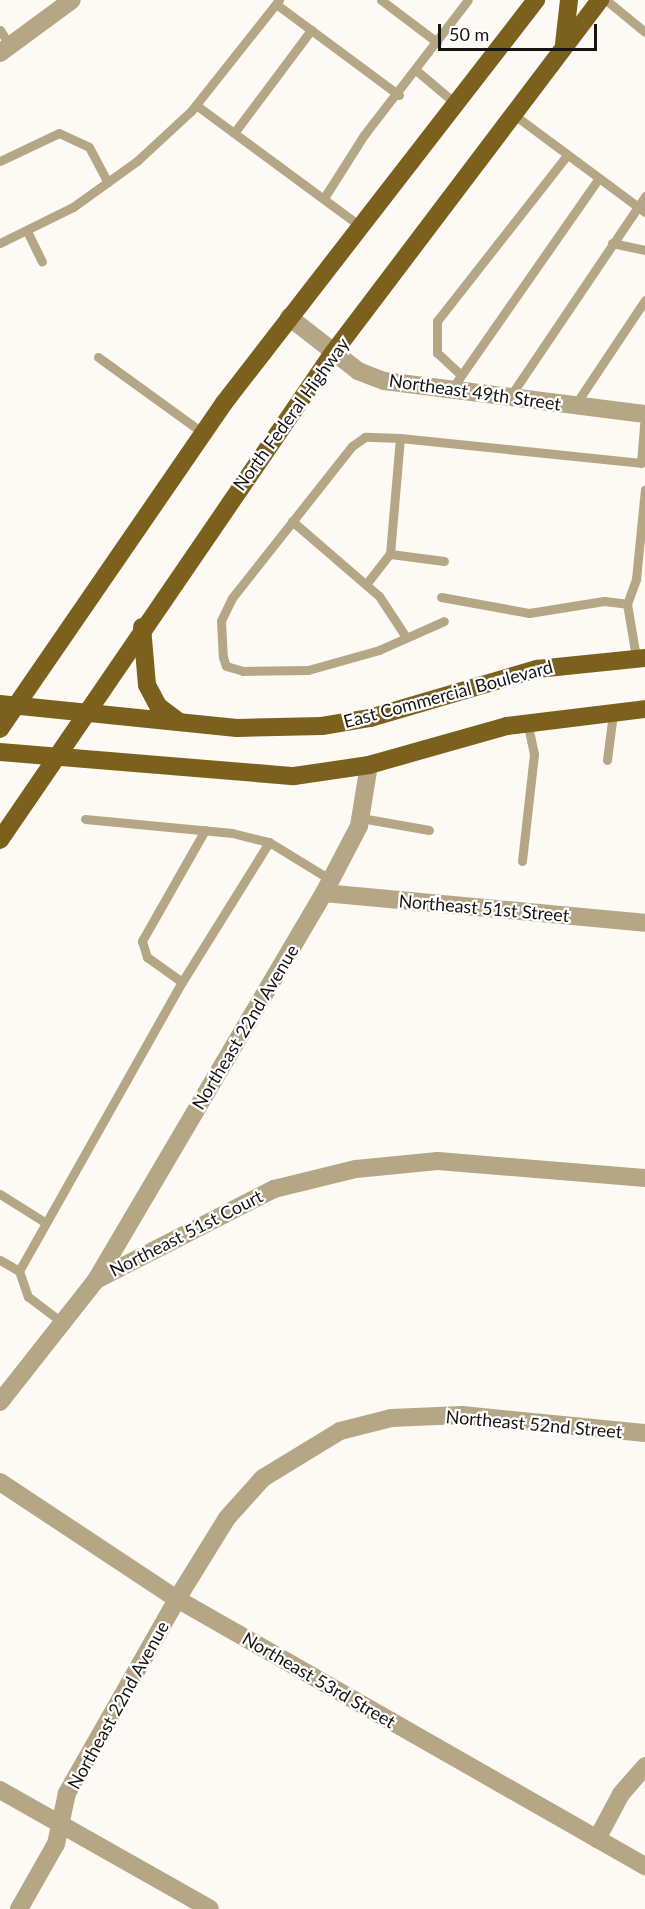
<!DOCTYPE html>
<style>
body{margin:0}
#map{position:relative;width:645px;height:1909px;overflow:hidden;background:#fdf9f4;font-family:Lato,sans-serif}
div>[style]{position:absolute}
.service>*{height:9px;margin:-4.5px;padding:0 4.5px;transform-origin:4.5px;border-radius:4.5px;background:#b5a786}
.minor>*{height:18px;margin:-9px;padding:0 9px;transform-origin:9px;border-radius:9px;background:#b5a786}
.primary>*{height:18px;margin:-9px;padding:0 9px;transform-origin:9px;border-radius:9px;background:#7b611d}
span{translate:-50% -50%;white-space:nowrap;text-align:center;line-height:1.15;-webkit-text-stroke:4.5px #fff;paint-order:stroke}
.street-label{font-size:18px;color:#161513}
.scale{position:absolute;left:438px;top:24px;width:159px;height:27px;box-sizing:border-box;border:3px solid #161513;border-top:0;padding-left:8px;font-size:18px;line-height:21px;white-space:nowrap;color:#161513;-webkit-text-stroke:4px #fff;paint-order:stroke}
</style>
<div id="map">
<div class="service">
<div style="left:381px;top:0;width:70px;rotate:36.9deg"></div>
<div style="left:606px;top:0;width:50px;rotate:39.4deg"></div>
<div style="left:276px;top:4px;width:153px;rotate:36.5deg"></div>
<div style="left:0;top:30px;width:19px;rotate:58deg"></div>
<div style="left:417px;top:71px;width:50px;rotate:40.1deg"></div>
<div style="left:196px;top:105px;width:202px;rotate:36.4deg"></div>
<div style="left:513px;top:114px;width:164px;rotate:36.6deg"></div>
<div style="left:234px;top:133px;width:129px;rotate:-53.2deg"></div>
<div style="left:0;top:161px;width:65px;rotate:-25.4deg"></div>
<div style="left:59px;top:133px;width:33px;rotate:25deg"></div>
<div style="left:89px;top:147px;width:40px;rotate:62deg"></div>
<div style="left:324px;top:198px;width:75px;rotate:-57.6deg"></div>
<div style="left:364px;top:135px;width:170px;rotate:-52.4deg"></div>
<div style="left:27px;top:231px;width:34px;rotate:64deg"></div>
<div style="left:0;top:243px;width:81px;rotate:-26.3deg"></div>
<div style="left:73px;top:207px;width:79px;rotate:-35.7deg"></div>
<div style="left:137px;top:161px;width:74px;rotate:-42.8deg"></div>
<div style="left:191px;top:111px;width:142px;rotate:-51.6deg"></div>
<div style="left:612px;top:243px;width:34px;rotate:12deg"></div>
<div style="left:98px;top:357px;width:130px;rotate:35.9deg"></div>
<div style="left:461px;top:375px;width:33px;rotate:-137deg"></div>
<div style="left:437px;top:353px;width:32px;rotate:-90deg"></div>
<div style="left:437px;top:321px;width:211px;rotate:-51.9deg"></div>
<div style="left:451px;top:390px;width:257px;rotate:-55.1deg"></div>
<div style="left:509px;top:398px;width:244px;rotate:-56deg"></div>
<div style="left:575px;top:405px;width:126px;rotate:-56.3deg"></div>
<div style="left:400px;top:438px;width:35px;rotate:-178deg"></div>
<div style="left:365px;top:437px;width:16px;rotate:145deg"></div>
<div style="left:352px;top:446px;width:194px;rotate:128.3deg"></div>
<div style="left:232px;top:598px;width:25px;rotate:116deg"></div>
<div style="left:221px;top:621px;width:36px;rotate:87deg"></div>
<div style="left:223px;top:657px;width:9px;rotate:72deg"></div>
<div style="left:226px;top:666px;width:18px;rotate:16deg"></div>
<div style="left:243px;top:671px;width:65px;rotate:-0.9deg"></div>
<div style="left:308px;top:670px;width:74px;rotate:-15.7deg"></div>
<div style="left:379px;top:650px;width:71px;rotate:-24deg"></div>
<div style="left:292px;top:521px;width:115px;rotate:40.8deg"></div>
<div style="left:379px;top:596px;width:49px;rotate:56.6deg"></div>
<div style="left:444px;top:561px;width:54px;rotate:-172.6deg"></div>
<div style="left:390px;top:554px;width:116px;rotate:-85.1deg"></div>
<div style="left:400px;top:438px;width:242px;rotate:5.9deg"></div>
<div style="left:641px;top:463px;width:49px;rotate:-85.3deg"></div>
<div style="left:367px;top:583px;width:37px;rotate:-52deg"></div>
<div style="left:441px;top:597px;width:89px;rotate:10.3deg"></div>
<div style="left:529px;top:613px;width:76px;rotate:-9.1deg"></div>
<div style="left:604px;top:601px;width:23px;rotate:7deg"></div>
<div style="left:636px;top:657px;width:54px;rotate:-99.6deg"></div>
<div style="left:627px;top:604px;width:27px;rotate:-70deg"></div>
<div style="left:636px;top:579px;width:90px;rotate:-84.3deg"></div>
<div style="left:607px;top:760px;width:47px;rotate:-82.7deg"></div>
<div style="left:361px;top:818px;width:69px;rotate:10deg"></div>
<div style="left:85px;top:819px;width:148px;rotate:5.4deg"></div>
<div style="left:232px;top:833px;width:38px;rotate:14deg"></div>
<div style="left:269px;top:842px;width:73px;rotate:31.5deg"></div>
<div style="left:205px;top:830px;width:128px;rotate:119.6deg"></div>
<div style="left:142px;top:941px;width:17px;rotate:73deg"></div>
<div style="left:147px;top:957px;width:43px;rotate:35.5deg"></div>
<div style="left:182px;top:982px;width:165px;rotate:-58.1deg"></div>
<div style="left:522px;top:861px;width:108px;rotate:-83.6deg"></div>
<div style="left:534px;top:754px;width:33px;rotate:-102deg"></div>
<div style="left:0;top:1194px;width:54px;rotate:32.2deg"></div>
<div style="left:0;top:1260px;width:22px;rotate:30deg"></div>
<div style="left:59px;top:1320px;width:39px;rotate:-143deg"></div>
<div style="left:28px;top:1297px;width:28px;rotate:-109deg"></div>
<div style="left:19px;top:1271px;width:332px;rotate:-60.6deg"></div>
</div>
<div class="minor">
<div style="left:0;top:53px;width:89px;rotate:-36.4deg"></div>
<div style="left:289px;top:317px;width:88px;rotate:38deg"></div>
<div style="left:358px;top:371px;width:28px;rotate:21deg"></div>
<div style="left:384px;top:381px;width:263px;rotate:7.2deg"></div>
<div style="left:324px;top:893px;width:322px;rotate:5.3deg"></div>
<div style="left:96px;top:1280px;width:449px;rotate:-59.5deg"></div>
<div style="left:324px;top:893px;width:76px;rotate:-62.4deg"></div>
<div style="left:359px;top:826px;width:62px;rotate:-80.7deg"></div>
<div style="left:0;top:1402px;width:155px;rotate:-51.8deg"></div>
<div style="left:96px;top:1280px;width:200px;rotate:-27.1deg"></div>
<div style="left:274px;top:1189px;width:84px;rotate:-13.7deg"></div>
<div style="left:356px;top:1169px;width:82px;rotate:-5.6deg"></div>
<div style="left:438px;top:1161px;width:208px;rotate:4.7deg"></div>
<div style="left:0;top:1482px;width:212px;rotate:33.5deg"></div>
<div style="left:177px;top:1599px;width:539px;rotate:29.71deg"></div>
<div style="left:0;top:1790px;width:241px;rotate:29.5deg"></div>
<div style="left:597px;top:1839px;width:51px;rotate:-61.9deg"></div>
<div style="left:621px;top:1794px;width:37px;rotate:-49deg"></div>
<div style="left:19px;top:1909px;width:75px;rotate:-60.4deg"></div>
<div style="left:56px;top:1844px;width:52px;rotate:-77.8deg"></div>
<div style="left:67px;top:1793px;width:223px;rotate:-60.4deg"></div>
<div style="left:177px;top:1599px;width:95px;rotate:-58.3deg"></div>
<div style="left:227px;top:1518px;width:54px;rotate:-48deg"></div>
<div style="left:263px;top:1478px;width:90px;rotate:-31.4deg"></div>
<div style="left:340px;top:1431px;width:53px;rotate:-14.3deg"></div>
<div style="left:391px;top:1418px;width:71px;rotate:-2.4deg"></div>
<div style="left:462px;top:1415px;width:184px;rotate:5.6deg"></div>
</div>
<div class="primary">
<div style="left:564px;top:44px;width:44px;rotate:-83.5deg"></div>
<div style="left:142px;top:627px;width:58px;rotate:85.1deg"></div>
<div style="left:147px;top:685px;width:24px;rotate:62deg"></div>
<div style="left:158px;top:706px;width:25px;rotate:37deg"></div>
<div style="left:0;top:704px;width:238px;rotate:5.8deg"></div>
<div style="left:237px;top:728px;width:85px;rotate:-1.3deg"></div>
<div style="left:322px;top:726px;width:49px;rotate:-9.5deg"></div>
<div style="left:370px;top:718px;width:174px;rotate:-16.4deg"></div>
<div style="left:537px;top:669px;width:109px;rotate:-5.8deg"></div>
<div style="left:0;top:729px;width:396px;rotate:-55.5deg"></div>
<div style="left:224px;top:403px;width:510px;rotate:-52.25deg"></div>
<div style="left:0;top:752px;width:295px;rotate:4.7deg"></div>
<div style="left:294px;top:776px;width:76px;rotate:-8.3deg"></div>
<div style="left:369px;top:765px;width:143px;rotate:-15.8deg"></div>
<div style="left:507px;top:726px;width:139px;rotate:-7deg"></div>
<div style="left:0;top:840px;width:590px;rotate:-55.64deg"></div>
<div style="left:333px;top:353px;width:443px;rotate:-52.9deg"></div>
</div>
<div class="street-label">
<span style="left:475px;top:392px;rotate:8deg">Northeast 49th Street</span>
<span style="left:291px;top:414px;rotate:-54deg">North Federal Highway</span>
<span style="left:448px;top:694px;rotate:-15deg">East Commercial Boulevard</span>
<span style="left:484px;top:908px;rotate:5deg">Northeast 51st Street</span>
<span style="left:245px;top:1027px;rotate:-59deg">Northeast 22nd Avenue</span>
<span style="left:186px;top:1233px;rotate:-27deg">Northeast 51st Court</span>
<span style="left:534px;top:1424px;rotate:5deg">Northeast 52nd Street</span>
<span style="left:319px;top:1680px;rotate:30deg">Northeast 53rd Street</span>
<span style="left:118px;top:1705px;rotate:-61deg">Northeast 22nd Avenue</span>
</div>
<div class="scale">50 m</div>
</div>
